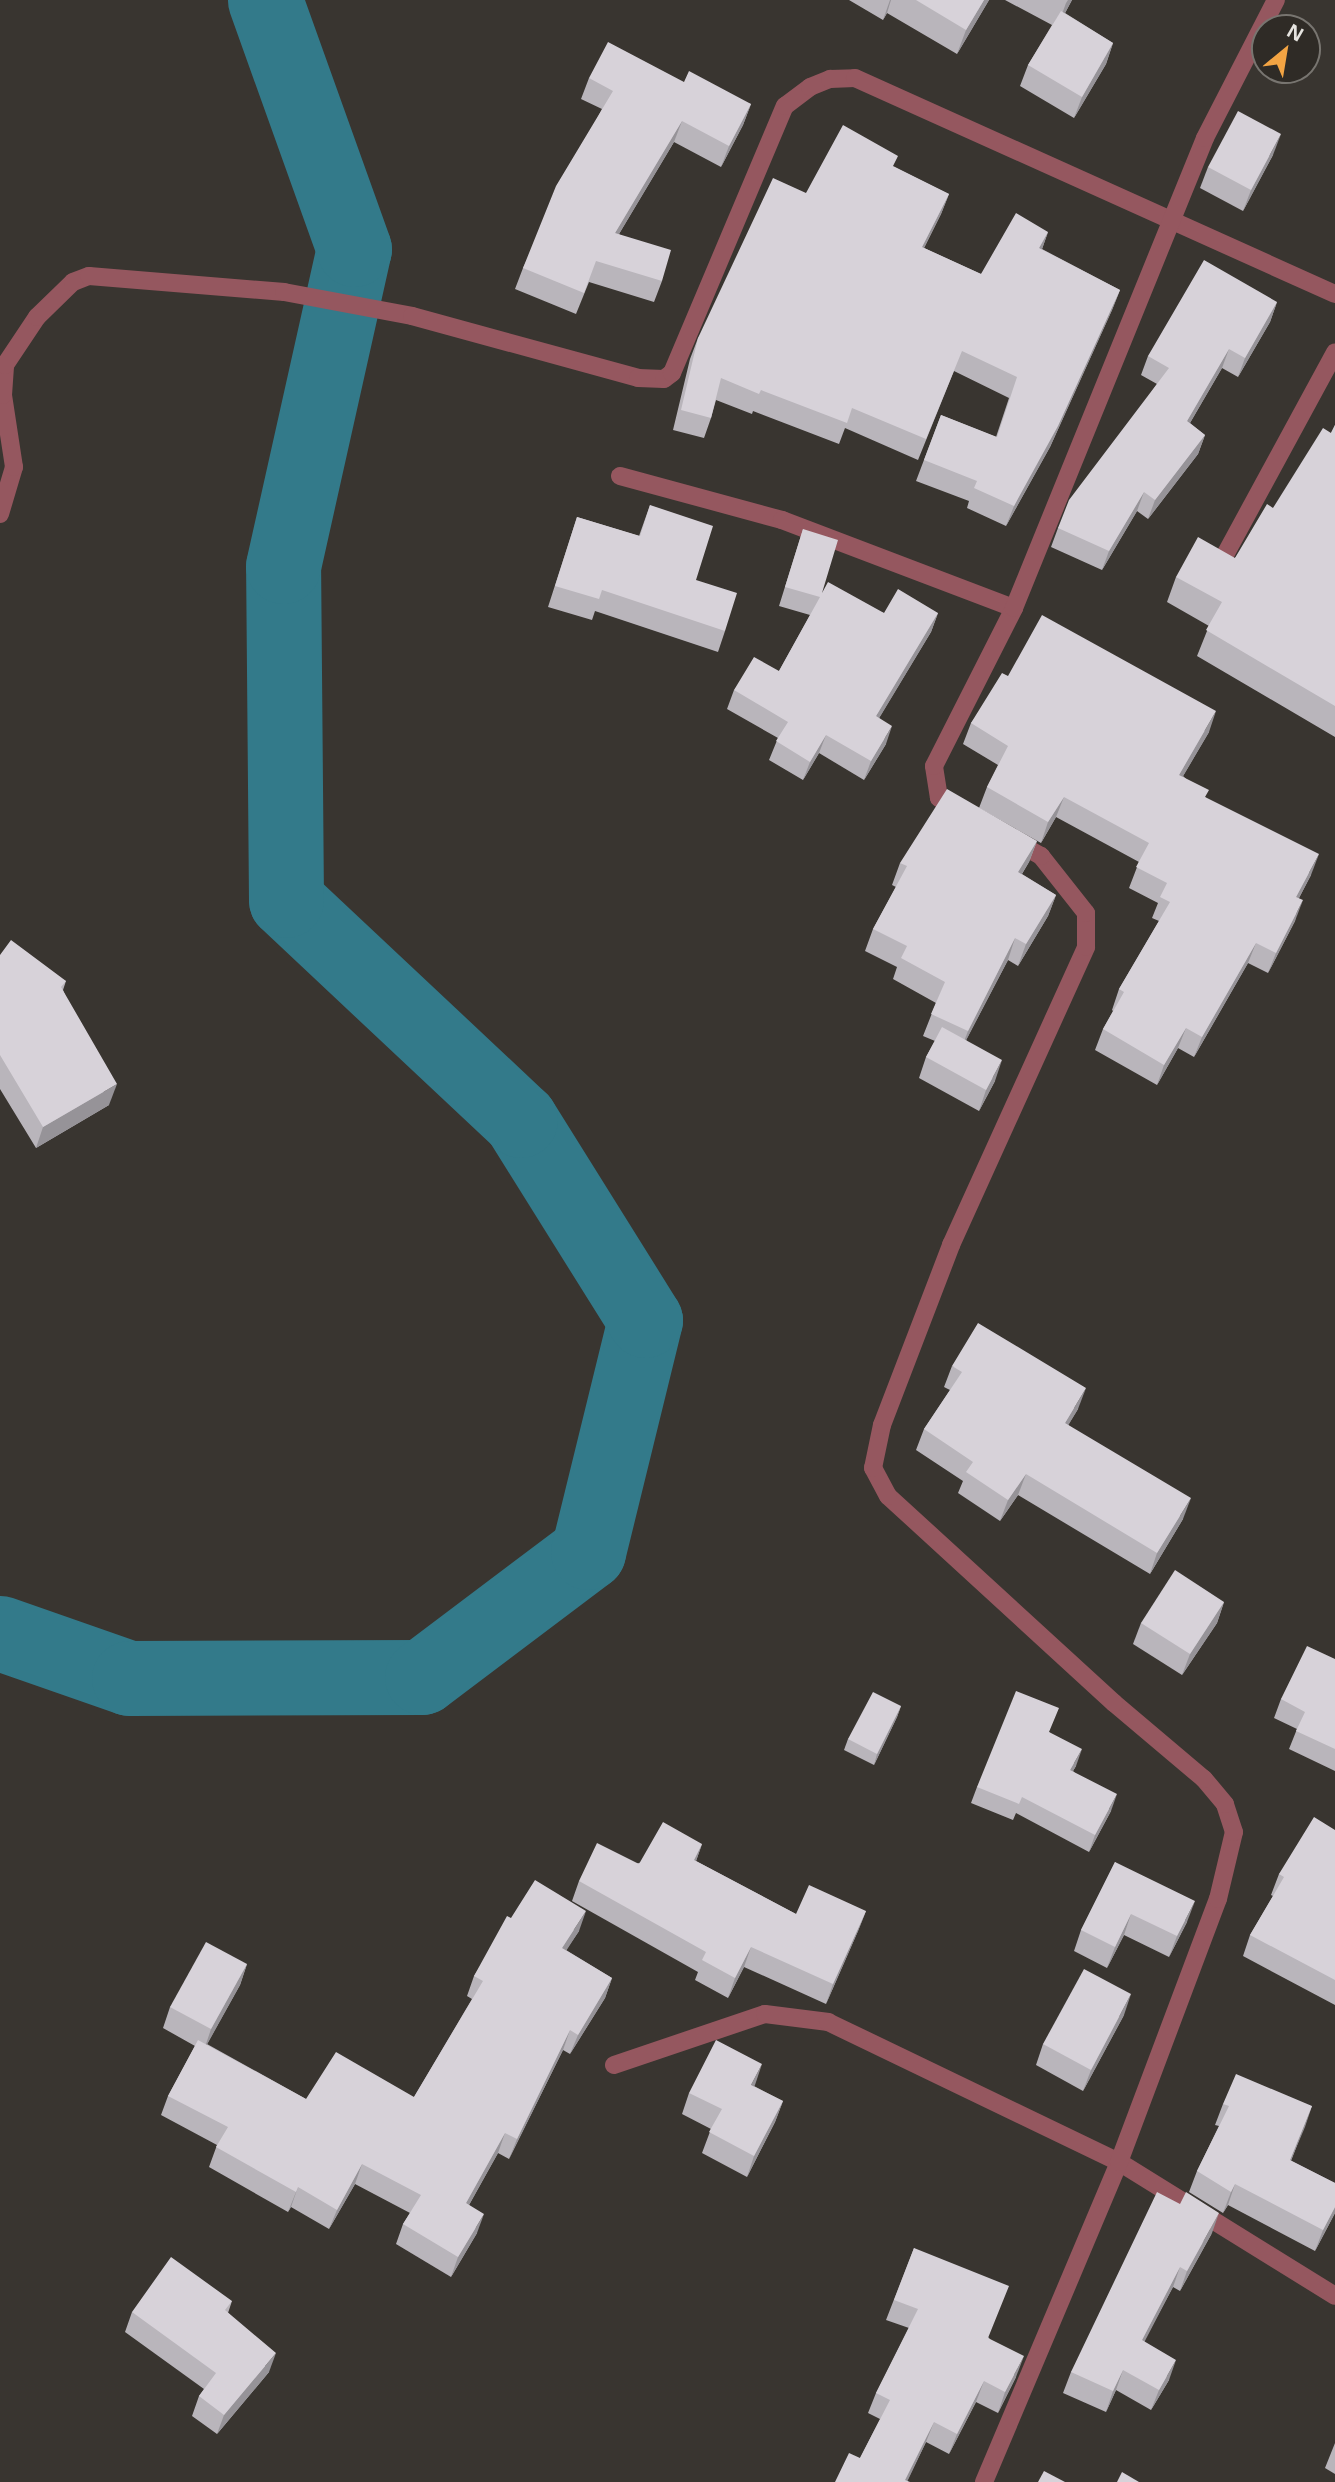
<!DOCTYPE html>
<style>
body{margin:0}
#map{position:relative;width:1335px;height:2482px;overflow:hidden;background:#393530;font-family:"Noto Sans",sans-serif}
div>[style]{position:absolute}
.river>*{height:75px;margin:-37.5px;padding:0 37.5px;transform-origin:37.5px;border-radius:37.5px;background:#337a8a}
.minor>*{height:18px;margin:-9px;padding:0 9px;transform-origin:9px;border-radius:9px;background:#95575f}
.wall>*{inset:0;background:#b9b5bb}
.shaded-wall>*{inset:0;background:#969398}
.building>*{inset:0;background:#d7d2d9}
span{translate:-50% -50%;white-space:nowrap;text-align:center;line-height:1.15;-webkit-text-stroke:7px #2f2b26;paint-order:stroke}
.north{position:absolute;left:1251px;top:14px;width:70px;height:70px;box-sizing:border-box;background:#2f2b26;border:2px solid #787570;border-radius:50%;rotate:30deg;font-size:19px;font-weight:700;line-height:28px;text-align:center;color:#e6e4e0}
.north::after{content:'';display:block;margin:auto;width:24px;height:32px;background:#f3a443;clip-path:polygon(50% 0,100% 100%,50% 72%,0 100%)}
</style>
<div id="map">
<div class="river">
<div style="left:0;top:1633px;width:137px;rotate:19.2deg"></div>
<div style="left:129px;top:1678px;width:293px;rotate:-0.2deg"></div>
<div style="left:422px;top:1677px;width:208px;rotate:-37deg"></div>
<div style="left:588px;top:1552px;width:239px;rotate:-76.2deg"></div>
<div style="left:645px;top:1320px;width:236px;rotate:-122deg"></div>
<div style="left:520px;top:1120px;width:321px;rotate:-136.8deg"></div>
<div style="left:286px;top:900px;width:334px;rotate:-90.5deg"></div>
<div style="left:283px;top:566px;width:325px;rotate:-77.4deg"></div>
<div style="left:354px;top:249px;width:264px;rotate:-109.7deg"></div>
</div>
<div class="minor">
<div style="left:620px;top:476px;width:168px;rotate:15.2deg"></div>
<div style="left:782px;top:520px;width:248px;rotate:20.8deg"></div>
<div style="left:0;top:514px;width:49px;rotate:-73.4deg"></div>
<div style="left:14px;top:467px;width:73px;rotate:-98.7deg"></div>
<div style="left:3px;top:395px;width:30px;rotate:-86deg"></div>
<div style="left:5px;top:365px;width:58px;rotate:-56.3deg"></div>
<div style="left:37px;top:317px;width:50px;rotate:-44.2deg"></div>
<div style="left:73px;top:282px;width:17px;rotate:-21deg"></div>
<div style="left:89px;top:276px;width:196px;rotate:4.7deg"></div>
<div style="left:284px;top:292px;width:130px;rotate:10.6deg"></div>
<div style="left:412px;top:316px;width:234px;rotate:15.3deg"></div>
<div style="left:638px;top:378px;width:26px;rotate:2deg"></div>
<div style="left:664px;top:379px;width:10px;rotate:-37deg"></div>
<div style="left:672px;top:373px;width:290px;rotate:-67.1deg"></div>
<div style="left:785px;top:106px;width:31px;rotate:-37deg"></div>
<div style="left:810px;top:87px;width:22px;rotate:-22deg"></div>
<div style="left:830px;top:79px;width:25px;rotate:-2deg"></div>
<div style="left:855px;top:78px;width:526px;rotate:24.23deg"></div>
<div style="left:1219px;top:566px;width:243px;rotate:-61.5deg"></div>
<div style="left:959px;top:809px;width:23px;rotate:-151deg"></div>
<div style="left:939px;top:798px;width:32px;rotate:-99deg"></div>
<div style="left:934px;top:766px;width:177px;rotate:-63.1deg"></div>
<div style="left:1014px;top:608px;width:507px;rotate:-67.88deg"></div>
<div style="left:1205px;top:138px;width:155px;rotate:-62.8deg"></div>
<div style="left:614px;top:2065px;width:159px;rotate:-18.7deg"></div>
<div style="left:765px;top:2014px;width:64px;rotate:7.2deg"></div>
<div style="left:828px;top:2022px;width:323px;rotate:25.7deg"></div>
<div style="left:1119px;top:2162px;width:254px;rotate:31.8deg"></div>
<div style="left:984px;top:2482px;width:347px;rotate:-67.1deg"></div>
<div style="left:1119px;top:2162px;width:281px;rotate:-69.4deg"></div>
<div style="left:1218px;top:1899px;width:69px;rotate:-76.6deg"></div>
<div style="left:1234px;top:1832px;width:29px;rotate:-108deg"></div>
<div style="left:1225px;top:1804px;width:33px;rotate:-130deg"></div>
<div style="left:1204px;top:1779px;width:118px;rotate:-139.8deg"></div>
<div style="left:1114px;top:1703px;width:306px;rotate:-137.5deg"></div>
<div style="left:888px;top:1496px;width:32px;rotate:-118deg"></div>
<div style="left:873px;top:1468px;width:44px;rotate:-78.2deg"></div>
<div style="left:882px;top:1425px;width:193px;rotate:-69deg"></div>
<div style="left:951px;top:1245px;width:327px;rotate:-65.6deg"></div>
<div style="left:1086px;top:947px;width:34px;rotate:-90deg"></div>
<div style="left:1086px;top:913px;width:73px;rotate:-128.3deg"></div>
<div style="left:1041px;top:856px;width:31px;rotate:-151deg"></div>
</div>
<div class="wall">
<div style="clip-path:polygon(849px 0,989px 0,957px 54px,887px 13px,883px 20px)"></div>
<div style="clip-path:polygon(1005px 0,1072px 0,1065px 13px,1113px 43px,1106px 64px,1074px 118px,1020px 86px,1028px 65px,1052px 25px)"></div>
<div style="clip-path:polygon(589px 78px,684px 82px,751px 104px,743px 125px,721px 167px,674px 142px,619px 234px,662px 281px,654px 302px,589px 282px,576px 314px,515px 289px,523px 268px,602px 109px,581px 99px)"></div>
<div style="clip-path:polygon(1273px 155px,1243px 211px,1200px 188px,1208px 167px)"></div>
<div style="clip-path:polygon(894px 167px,949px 194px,941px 214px,924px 248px,981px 274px,1048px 232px,1042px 249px,1120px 290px,1112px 310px,1050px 447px,1006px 526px,967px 508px,969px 501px,916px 481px,941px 415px,996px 437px,1009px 398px,954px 371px,918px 460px,845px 428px,839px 444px,753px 411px,752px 414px,716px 400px,711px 418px,704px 438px,673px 430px,690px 359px,698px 338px,806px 193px)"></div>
<div style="clip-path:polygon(1277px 302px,1270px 322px,1238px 377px,1222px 368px,1190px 423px,1205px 435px,1198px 454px,1148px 519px,1137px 511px,1102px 570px,1051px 547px,1058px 528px,1157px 384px,1141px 375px,1148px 356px)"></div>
<div style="clip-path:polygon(1335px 425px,1335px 737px,1197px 656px,1209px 626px,1167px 602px,1176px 577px,1235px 558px,1331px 433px)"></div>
<div style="clip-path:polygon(650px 505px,725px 631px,718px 652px,595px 611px,592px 620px,548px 607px,577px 517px,639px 536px)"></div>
<div style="clip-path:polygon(803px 529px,822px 593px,884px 613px,938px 613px,931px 632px,879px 718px,886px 744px,864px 780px,819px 753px,803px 780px,769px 760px,778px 738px,727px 709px,734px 690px,779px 671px,810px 615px,779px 606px)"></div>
<div style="clip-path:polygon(1008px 676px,1209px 732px,1183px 776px,1206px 798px,1311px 875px,1299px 898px,1295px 921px,1268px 973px,1248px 963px,1194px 1057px,1178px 1048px,1157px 1085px,1095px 1050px,1103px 1029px,1113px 1011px,1112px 1010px,1119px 989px,1159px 921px,1152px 918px,1158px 903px,1129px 888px,1139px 862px,1056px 817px,1041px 843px,979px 808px,987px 787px,998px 765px,963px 744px,971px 723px)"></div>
<div style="clip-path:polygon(1037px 841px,1029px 862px,1022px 874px,1056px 895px,1048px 916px,1018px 966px,1008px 960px,966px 1040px,995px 1081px,979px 1111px,919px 1078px,926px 1057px,935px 1041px,923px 1036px,936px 1003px,893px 979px,897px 967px,865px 951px,873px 929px,896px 887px,892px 885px,900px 863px)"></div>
<div style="clip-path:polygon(0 955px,66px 981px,63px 990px,109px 1105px,36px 1148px,0 1089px)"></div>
<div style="clip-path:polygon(952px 1366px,1078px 1409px,1068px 1425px,1183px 1519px,1150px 1574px,1018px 1495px,1000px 1521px,958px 1493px,963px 1481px,916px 1450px,924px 1429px,950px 1390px,944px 1387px)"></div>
<div style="clip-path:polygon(1224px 1602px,1217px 1623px,1182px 1675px,1133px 1644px,1141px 1623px)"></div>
<div style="clip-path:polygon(1335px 1659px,1335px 1771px,1289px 1749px,1297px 1729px,1274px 1718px,1281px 1699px)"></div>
<div style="clip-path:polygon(901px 1706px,897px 1717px,874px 1765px,844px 1750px,848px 1739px)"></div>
<div style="clip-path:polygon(1049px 1732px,1076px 1766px,1073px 1771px,1111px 1811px,1089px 1852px,1016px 1813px,1013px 1820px,971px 1803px,977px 1787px)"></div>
<div style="clip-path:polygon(1335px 1830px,1335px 2005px,1243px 1956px,1250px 1935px,1273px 1896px,1271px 1895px,1279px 1874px)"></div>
<div style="clip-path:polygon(702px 1844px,696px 1861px,796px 1914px,866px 1911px,858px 1931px,826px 2004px,744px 1967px,728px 1998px,695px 1980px,698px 1972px,572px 1901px,579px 1881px)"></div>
<div style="clip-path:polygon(1115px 1862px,1187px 1922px,1169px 1957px,1124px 1935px,1107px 1968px,1074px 1951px,1081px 1930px)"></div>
<div style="clip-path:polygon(511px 1918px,579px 1931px,566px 1950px,612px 1978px,605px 1998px,570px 2054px,563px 2050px,509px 2159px,498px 2153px,469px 2205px,477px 2233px,451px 2277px,396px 2244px,403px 2224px,410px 2213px,355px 2184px,329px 2229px,291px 2207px,288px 2212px,209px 2167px,217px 2145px,161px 2115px,168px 2096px,195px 2046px,163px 2028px,170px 2007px,247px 1964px,240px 1985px,207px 2044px,306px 2099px,414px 2097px,472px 1999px,467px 1996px,474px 1976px)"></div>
<div style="clip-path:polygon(1124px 2015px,1083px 2091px,1036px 2065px,1043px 2044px)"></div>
<div style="clip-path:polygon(754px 2086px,783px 2101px,775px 2122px,747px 2177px,702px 2153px,711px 2129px,682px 2114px,689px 2093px)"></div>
<div style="clip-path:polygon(1223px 2104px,1312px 2106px,1291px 2161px,1335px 2183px,1335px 2213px,1315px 2251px,1228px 2205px,1223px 2213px,1189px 2192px,1197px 2171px,1219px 2126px,1215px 2125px)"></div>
<div style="clip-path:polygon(1212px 2233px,1180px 2291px,1173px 2287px,1144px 2341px,1169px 2380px,1151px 2410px,1116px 2390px,1106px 2412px,1063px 2393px,1071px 2372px)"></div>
<div style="clip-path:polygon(914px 2248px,989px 2338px,1016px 2377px,998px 2413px,976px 2402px,949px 2454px,926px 2442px,907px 2481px,860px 2458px,880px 2419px,868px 2413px,876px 2393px,909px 2328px,886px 2320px)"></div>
<div style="clip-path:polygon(232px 2301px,228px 2313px,269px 2372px,217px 2434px,192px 2416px,199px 2396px,204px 2389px,125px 2332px,132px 2312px)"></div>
<div style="clip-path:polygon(1335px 2443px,1335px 2474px,1325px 2468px)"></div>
</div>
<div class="shaded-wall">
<div style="clip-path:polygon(890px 0,891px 0,887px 13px,883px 20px)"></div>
<div style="clip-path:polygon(984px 0,989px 0,957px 54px,966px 30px)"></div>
<div style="clip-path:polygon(1068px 0,1072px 0,1057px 28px,1066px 3px)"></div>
<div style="clip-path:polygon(1113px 43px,1106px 64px,1074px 118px,1082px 97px)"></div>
<div style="clip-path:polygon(751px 104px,743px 125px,721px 167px,729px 146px)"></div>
<div style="clip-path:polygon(682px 121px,674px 142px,607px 254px,615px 233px)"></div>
<div style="clip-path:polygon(1281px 134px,1273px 155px,1243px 211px,1251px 190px)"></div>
<div style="clip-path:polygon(949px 194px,941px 214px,914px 268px,922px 247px)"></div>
<div style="clip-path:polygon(1048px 232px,1041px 252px,1039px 248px)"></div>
<div style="clip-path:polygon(1120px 290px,1112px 310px,1050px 447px,1006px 526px,1014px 506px)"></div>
<div style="clip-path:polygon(1277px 302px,1270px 322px,1238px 377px,1245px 358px)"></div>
<div style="clip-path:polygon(1229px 349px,1222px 368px,1180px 440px,1187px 421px)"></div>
<div style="clip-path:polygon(1205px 435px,1198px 454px,1148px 519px,1155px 500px)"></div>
<div style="clip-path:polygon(1144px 492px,1137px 511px,1102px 570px,1109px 551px)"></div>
<div style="clip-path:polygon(938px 613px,931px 632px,869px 735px,876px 716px)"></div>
<div style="clip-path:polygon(1216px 711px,1209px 732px,1172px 795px,1179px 775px)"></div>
<div style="clip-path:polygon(892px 726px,886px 744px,864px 780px,871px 761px)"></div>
<div style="clip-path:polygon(826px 735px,819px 753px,803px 780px,810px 762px)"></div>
<div style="clip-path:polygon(1064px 797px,1056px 817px,1041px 843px,1048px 822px)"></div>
<div style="clip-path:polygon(1037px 841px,1029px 862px,1010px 893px,1018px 872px)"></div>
<div style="clip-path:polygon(1319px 854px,1311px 875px,1289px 917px,1296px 897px)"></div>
<div style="clip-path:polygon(1056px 895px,1048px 916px,1018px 966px,1026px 944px)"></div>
<div style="clip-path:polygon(1303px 900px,1295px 921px,1268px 973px,1276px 953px)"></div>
<div style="clip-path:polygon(1015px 938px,1008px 960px,960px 1052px,968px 1031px)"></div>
<div style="clip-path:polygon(1256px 943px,1248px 963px,1194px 1057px,1202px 1037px)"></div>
<div style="clip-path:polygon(1186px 1028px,1178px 1048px,1157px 1085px,1164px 1065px)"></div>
<div style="clip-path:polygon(1002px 1060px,995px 1081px,979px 1111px,986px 1090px)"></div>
<div style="clip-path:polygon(117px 1084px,109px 1105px,36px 1148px,43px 1127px)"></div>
<div style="clip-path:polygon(1086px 1388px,1078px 1409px,1057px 1444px,1065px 1423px)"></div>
<div style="clip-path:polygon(1026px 1474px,1018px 1495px,1000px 1521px,1008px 1500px)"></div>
<div style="clip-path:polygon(1191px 1498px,1183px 1519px,1150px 1574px,1157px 1553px)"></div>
<div style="clip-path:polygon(1224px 1602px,1217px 1623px,1182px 1675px,1190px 1654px)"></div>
<div style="clip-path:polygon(901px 1706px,897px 1717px,874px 1765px,877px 1754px)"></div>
<div style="clip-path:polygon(1082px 1749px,1076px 1766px,1064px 1786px,1070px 1770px)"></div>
<div style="clip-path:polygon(1117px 1794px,1111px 1811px,1089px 1852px,1095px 1835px)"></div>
<div style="clip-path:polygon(702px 1844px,695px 1864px,694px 1860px)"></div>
<div style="clip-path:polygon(1195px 1901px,1187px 1922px,1169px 1957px,1177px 1936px)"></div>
<div style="clip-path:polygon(586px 1911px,579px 1931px,555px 1968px,562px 1948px)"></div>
<div style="clip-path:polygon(866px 1911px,858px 1931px,826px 2004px,833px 1984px)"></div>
<div style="clip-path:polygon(1131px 1914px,1124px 1935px,1107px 1968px,1115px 1947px)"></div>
<div style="clip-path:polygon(751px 1947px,744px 1967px,728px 1998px,735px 1978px)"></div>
<div style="clip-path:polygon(247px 1964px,240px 1985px,204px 2050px,211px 2029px)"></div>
<div style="clip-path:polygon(612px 1978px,605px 1998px,570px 2054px,578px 2035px)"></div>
<div style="clip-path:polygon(1131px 1994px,1124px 2015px,1083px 2091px,1091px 2070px)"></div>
<div style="clip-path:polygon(570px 2030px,563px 2050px,509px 2159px,517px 2139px)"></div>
<div style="clip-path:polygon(762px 2064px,755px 2085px,744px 2106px,751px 2085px)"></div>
<div style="clip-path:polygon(783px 2101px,775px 2122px,747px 2177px,754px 2156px)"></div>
<div style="clip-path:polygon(1312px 2106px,1305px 2127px,1282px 2181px,1290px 2160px)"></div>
<div style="clip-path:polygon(505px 2133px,498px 2153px,459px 2223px,466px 2203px)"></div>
<div style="clip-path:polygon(362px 2164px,355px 2184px,329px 2229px,337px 2210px)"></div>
<div style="clip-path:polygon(1235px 2184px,1228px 2205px,1223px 2213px,1231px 2192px)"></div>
<div style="clip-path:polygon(298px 2187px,291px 2207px,288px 2212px)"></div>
<div style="clip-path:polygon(1335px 2207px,1335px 2213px,1315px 2251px,1323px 2230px)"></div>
<div style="clip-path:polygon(1219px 2213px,1212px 2233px,1180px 2291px,1187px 2271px)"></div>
<div style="clip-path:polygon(484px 2214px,477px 2233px,451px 2277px,458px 2257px)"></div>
<div style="clip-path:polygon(1180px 2267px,1173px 2287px,1135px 2360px,1142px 2340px)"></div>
<div style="clip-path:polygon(276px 2353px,269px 2372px,217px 2434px,224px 2415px)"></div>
<div style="clip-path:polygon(1024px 2356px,1016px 2377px,998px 2413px,1005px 2392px)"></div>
<div style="clip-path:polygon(1176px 2360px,1169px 2380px,1151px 2410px,1159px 2390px)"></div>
<div style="clip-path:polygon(1123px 2370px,1116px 2390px,1106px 2412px,1113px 2391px)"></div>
<div style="clip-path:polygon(984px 2381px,976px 2402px,949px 2454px,957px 2434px)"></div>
<div style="clip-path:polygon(934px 2422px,926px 2442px,907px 2482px,904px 2482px)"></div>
</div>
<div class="building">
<div style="clip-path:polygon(916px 0,984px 0,966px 30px)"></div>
<div style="clip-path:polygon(1061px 11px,1113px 43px,1082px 97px,1028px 65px)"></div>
<div style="clip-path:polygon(608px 42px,684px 82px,689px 71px,751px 104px,729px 146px,682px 121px,615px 233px,671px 250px,662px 281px,596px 261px,584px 293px,523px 268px,556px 186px,613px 91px,589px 78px)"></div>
<div style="clip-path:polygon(1238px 111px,1281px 134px,1251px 190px,1208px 167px)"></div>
<div style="clip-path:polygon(843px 125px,898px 156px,893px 166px,949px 194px,922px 247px,981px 274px,1016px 213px,1048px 232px,1039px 248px,1120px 290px,1058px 426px,1014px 506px,974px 488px,977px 481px,924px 460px,941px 415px,997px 437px,1017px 377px,962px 351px,926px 439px,852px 408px,847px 423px,761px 390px,759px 394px,721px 378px,711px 418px,681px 410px,698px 338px,773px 178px,806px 193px)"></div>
<div style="clip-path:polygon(1204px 260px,1277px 302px,1245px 358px,1229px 349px,1187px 421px,1205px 435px,1155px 500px,1144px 492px,1109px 551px,1058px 528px,1069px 500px,1169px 368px,1148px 356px)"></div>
<div style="clip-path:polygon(1335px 425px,1335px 706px,1206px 630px,1222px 602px,1176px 577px,1198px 537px,1235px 558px,1267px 504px,1273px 508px,1323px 428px,1331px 433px)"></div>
<div style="clip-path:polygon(650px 505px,713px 526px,696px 580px,737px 593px,725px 631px,602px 590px,599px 599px,555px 586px,577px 517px,640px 536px)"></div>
<div style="clip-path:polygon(803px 529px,838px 540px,822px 593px,828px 582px,884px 613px,898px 589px,938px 613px,876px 716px,892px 726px,871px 761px,826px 735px,810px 762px,776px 741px,788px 722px,734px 690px,754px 657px,779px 671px,820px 597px,785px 587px)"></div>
<div style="clip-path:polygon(1042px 615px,1216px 711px,1179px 775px,1209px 790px,1205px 797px,1319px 854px,1296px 897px,1303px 900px,1276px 953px,1256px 943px,1202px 1037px,1186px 1028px,1164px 1065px,1103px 1029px,1124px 992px,1119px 989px,1170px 902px,1160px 897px,1167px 883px,1136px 867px,1149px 843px,1064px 797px,1048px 822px,987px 787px,1008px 746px,971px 723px,1002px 673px,1008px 676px)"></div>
<div style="clip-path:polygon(947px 789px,1037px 841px,1018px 872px,1056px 895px,1026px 944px,1015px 938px,968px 1031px,931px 1014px,945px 982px,901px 958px,907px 946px,873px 929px,907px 866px,900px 863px)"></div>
<div style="clip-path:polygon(11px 940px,66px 981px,61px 987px,117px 1084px,43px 1127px,0 1055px,0 955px)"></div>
<div style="clip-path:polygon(942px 1027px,1002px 1060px,986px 1090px,926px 1057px)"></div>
<div style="clip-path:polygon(978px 1323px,1086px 1388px,1065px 1423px,1191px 1498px,1157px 1553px,1026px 1474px,1008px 1500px,966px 1472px,973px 1462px,924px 1429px,962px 1372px,952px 1366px)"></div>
<div style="clip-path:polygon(1175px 1570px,1224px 1602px,1190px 1654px,1141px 1623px)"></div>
<div style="clip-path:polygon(1307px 1646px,1335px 1659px,1335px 1749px,1296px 1731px,1305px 1712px,1281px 1699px)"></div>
<div style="clip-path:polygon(1016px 1691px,1059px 1708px,1049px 1732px,1082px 1749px,1070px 1770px,1117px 1794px,1095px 1835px,1022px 1797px,1019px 1804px,977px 1787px)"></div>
<div style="clip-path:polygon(873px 1692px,901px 1706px,877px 1754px,848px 1739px)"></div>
<div style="clip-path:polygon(1314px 1817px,1335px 1830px,1335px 1980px,1250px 1935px,1284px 1877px,1279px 1874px)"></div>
<div style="clip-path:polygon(663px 1822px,702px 1844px,694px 1860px,796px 1914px,809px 1885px,866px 1911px,833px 1984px,751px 1947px,735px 1978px,702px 1960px,706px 1952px,579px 1881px,597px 1843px,639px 1864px)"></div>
<div style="clip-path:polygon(1115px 1862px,1195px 1901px,1177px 1936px,1131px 1914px,1115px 1947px,1081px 1930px)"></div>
<div style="clip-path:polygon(535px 1880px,586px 1911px,562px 1948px,612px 1978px,578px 2035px,570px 2030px,517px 2139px,505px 2133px,466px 2203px,484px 2214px,458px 2257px,403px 2224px,421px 2195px,362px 2164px,337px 2210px,298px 2187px,296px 2192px,216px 2147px,228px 2127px,168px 2096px,198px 2040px,306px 2099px,336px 2052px,414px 2097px,483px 1981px,474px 1976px,507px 1916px,511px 1918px)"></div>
<div style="clip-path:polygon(206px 1942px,247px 1964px,211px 2029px,170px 2007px)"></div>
<div style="clip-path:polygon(1084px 1969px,1131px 1994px,1091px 2070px,1043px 2044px)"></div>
<div style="clip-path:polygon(716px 2040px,762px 2064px,751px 2085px,783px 2101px,754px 2156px,709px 2132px,722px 2109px,689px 2093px)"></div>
<div style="clip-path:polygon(1236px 2074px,1312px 2106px,1290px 2160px,1335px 2183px,1335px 2207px,1323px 2230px,1235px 2184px,1231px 2192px,1197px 2171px,1229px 2106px,1223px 2104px)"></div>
<div style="clip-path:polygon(1157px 2192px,1180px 2204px,1186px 2192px,1219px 2213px,1187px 2271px,1180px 2267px,1142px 2340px,1176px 2360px,1159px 2390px,1123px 2370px,1113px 2391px,1071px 2372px)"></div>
<div style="clip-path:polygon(914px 2248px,1009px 2286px,988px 2338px,1024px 2356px,1005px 2392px,984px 2381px,957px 2434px,934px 2422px,905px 2480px,910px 2482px,835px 2482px,849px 2453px,860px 2458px,890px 2400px,876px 2393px,918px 2309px,894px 2300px)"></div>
<div style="clip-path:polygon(171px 2257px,232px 2301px,225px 2310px,276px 2353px,224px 2415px,199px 2396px,216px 2373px,132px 2312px)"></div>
<div style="clip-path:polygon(1044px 2471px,1065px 2482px,1038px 2482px)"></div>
<div style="clip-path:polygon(1122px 2472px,1139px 2482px,1117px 2482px)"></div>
</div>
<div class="north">N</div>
</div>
